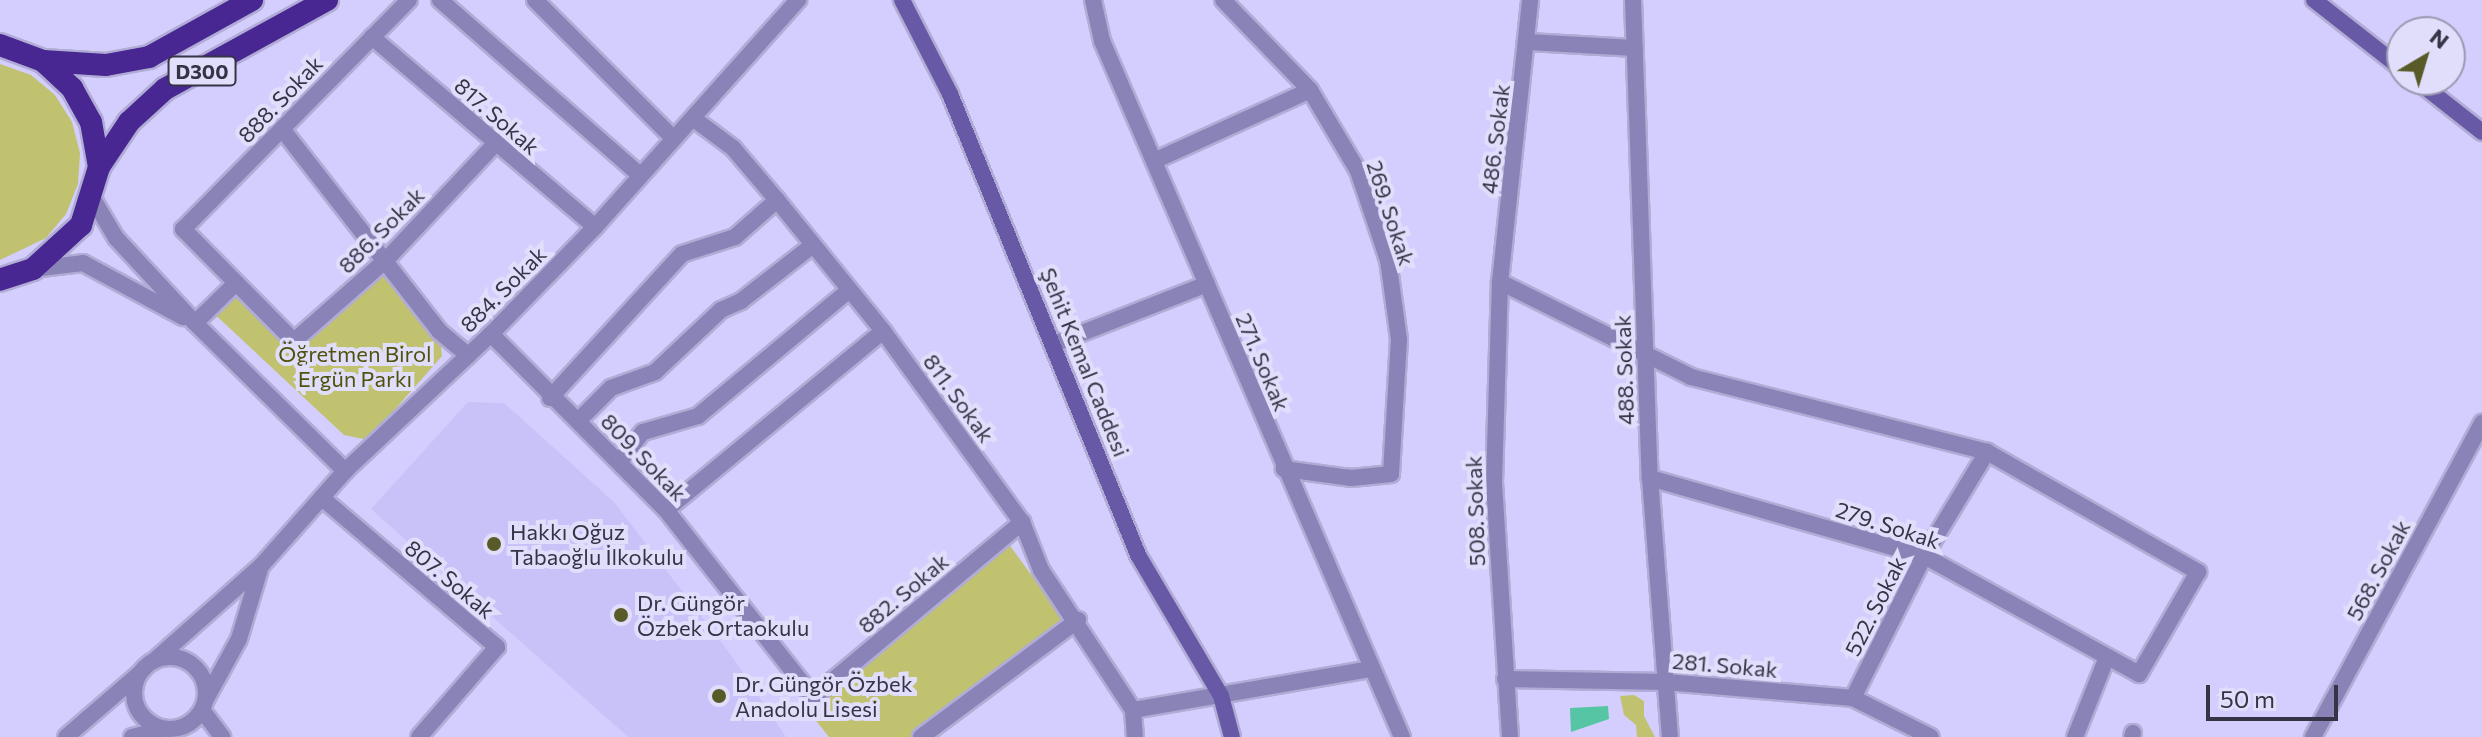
<!DOCTYPE html>
<meta charset="utf-8">
<style>
body{margin:0}
#map{position:relative;width:2482px;height:737px;overflow:hidden;background:#d4cefe;font-family:Commissioner,sans-serif}
div>[style]{position:absolute}
.built>*{inset:0;background:#c9c2f8}
.green>*{inset:0;background:#c0c270}
.water>*{inset:0;background:#56c5a3}
.roads{filter:drop-shadow(2px 0 #b1acd5) drop-shadow(-2px 0 #b1acd5) drop-shadow(0 2px #b1acd5) drop-shadow(0 -2px #b1acd5)}
.minor>*{height:16px;margin:-8px;padding:0 8px;transform-origin:8px;border-radius:8px;background:#8a83b7}
.minor>.ring{margin:-8px;padding:0;box-sizing:content-box;background:none;border:16px solid #8a83b7;border-radius:50%}
.secondary>*{height:16px;margin:-8px;padding:0 8px;transform-origin:8px;border-radius:8px;background:#6859a6}
.trunk>*{height:22px;margin:-11px;padding:0 11px;transform-origin:11px;border-radius:11px;background:#482792}
.dots>*{width:22px;height:22px;translate:-50% -50%;box-sizing:border-box;border:4px solid #e1defb;border-radius:50%}
span{translate:-50% -50%;white-space:nowrap;text-align:center;line-height:1.15;-webkit-text-stroke:8px #e1defb;paint-order:stroke}
.shield-label span{padding:2px 6px;background:#e1defb;border:2px solid;border-radius:6px;-webkit-text-stroke-width:0}
.shield-label{font-size:20px;color:#353345;font-weight:700}
.street-label{font-size:22px;color:#353345}
.park-label{font-size:22px;color:#50510b}
.poi-label{font-size:22px;color:#353345}
.left{translate:0 -50%;text-align:left}
.north{position:absolute;left:2386px;top:16px;width:80px;height:80px;box-sizing:border-box;background:#e1defb;border:2px solid #9c9ab2;border-radius:50%;rotate:38deg;font-size:22px;font-weight:700;line-height:32px;text-align:center;color:#353345}
.north::after{content:'';display:block;margin:auto;width:28px;height:36px;background:#585a27;clip-path:polygon(50% 0,100% 100%,50% 72%,0 100%)}
.scale{position:absolute;left:2206px;top:685px;width:132px;height:36px;box-sizing:border-box;border:4px solid #353345;border-top:0;padding-left:10px;font-size:24px;line-height:28px;white-space:nowrap;color:#353345;-webkit-text-stroke:6px #e1defb;paint-order:stroke}
</style>
<div id="map">
<div class="built">
<div style="clip-path:polygon(468px 402px,504px 403px,614px 502px,731px 655px,786px 737px,628px 737px,371px 509px)"></div>
</div>
<div class="green">
<div style="clip-path:polygon(0 64px,31px 75px,55px 95px,72px 122px,80px 153px,78px 184px,66px 214px,46px 238px,0 260px)"></div>
<div style="clip-path:polygon(387px 259px,439px 331px,442px 356px,368px 440px,344px 435px,209px 309px,230px 288px,282px 342px,294px 341px)"></div>
<div style="clip-path:polygon(1008px 543px,1065px 621px,912px 737px,829px 737px,806px 708px)"></div>
<div style="clip-path:polygon(1634px 695px,1644px 701px,1644px 716px,1655px 737px,1637px 737px,1636px 725px,1624px 715px,1620px 696px)"></div>
</div>
<div class="water">
<div style="clip-path:polygon(1608px 706px,1609px 719px,1571px 732px,1570px 708px)"></div>
</div>
<div class="roads">
<div class="minor">
<div style="left:409px;top:0;width:322px;rotate:134.6deg"></div>
<div style="left:183px;top:229px;width:158px;rotate:45.3deg"></div>
<div style="left:294px;top:341px;width:124px;rotate:-41.4deg"></div>
<div style="left:387px;top:259px;width:158px;rotate:-46.8deg"></div>
<div style="left:440px;top:0;width:266px;rotate:41.2deg"></div>
<div style="left:535px;top:0;width:195px;rotate:45deg"></div>
<div style="left:1093px;top:0;width:42px;rotate:77.6deg"></div>
<div style="left:1102px;top:41px;width:758px;rotate:66.68deg"></div>
<div style="left:1223px;top:0;width:125px;rotate:46deg"></div>
<div style="left:1310px;top:90px;width:94px;rotate:59.3deg"></div>
<div style="left:1358px;top:171px;width:94px;rotate:71.4deg"></div>
<div style="left:1388px;top:260px;width:80px;rotate:82.1deg"></div>
<div style="left:1399px;top:339px;width:135px;rotate:93.4deg"></div>
<div style="left:1391px;top:474px;width:40px;rotate:174.3deg"></div>
<div style="left:1351px;top:478px;width:68px;rotate:-172.3deg"></div>
<div style="left:1633px;top:0;width:478px;rotate:88deg"></div>
<div style="left:1650px;top:478px;width:260px;rotate:85.6deg"></div>
<div style="left:372px;top:37px;width:293px;rotate:40.4deg"></div>
<div style="left:1528px;top:42px;width:107px;rotate:3.2deg"></div>
<div style="left:694px;top:119px;width:49px;rotate:36.6deg"></div>
<div style="left:733px;top:148px;width:68px;rotate:49.8deg"></div>
<div style="left:777px;top:200px;width:169px;rotate:51deg"></div>
<div style="left:883px;top:331px;width:236px;rotate:54deg"></div>
<div style="left:1022px;top:522px;width:52px;rotate:68.4deg"></div>
<div style="left:1041px;top:570px;width:168px;rotate:56.7deg"></div>
<div style="left:1133px;top:710px;width:27px;rotate:86deg"></div>
<div style="left:282px;top:129px;width:256px;rotate:52.1deg"></div>
<div style="left:439px;top:331px;width:38px;rotate:40deg"></div>
<div style="left:1156px;top:160px;width:169px;rotate:-24.4deg"></div>
<div style="left:93px;top:199px;width:45px;rotate:59.5deg"></div>
<div style="left:116px;top:238px;width:116px;rotate:47.1deg"></div>
<div style="left:195px;top:323px;width:211px;rotate:44.6deg"></div>
<div style="left:33px;top:269px;width:50px;rotate:-6.8deg"></div>
<div style="left:83px;top:263px;width:114px;rotate:28.4deg"></div>
<div style="left:1500px;top:282px;width:213px;rotate:26.4deg"></div>
<div style="left:1691px;top:377px;width:305px;rotate:14.2deg"></div>
<div style="left:1987px;top:452px;width:243px;rotate:29.6deg"></div>
<div style="left:2198px;top:572px;width:118px;rotate:120deg"></div>
<div style="left:2139px;top:674px;width:245px;rotate:-151.2deg"></div>
<div style="left:1924px;top:556px;width:285px;rotate:-164.1deg"></div>
<div style="left:195px;top:323px;width:56px;rotate:-44.3deg"></div>
<div style="left:491px;top:334px;width:248px;rotate:45.2deg"></div>
<div style="left:666px;top:510px;width:238px;rotate:51.8deg"></div>
<div style="left:813px;top:697px;width:273px;rotate:-39.9deg"></div>
<div style="left:1054px;top:344px;width:164px;rotate:-21.4deg"></div>
<div style="left:550px;top:398px;width:195px;rotate:-47.5deg"></div>
<div style="left:682px;top:254px;width:56px;rotate:-17.8deg"></div>
<div style="left:735px;top:237px;width:56px;rotate:-41.4deg"></div>
<div style="left:578px;top:421px;width:47px;rotate:-45deg"></div>
<div style="left:611px;top:388px;width:47px;rotate:-20deg"></div>
<div style="left:655px;top:372px;width:91px;rotate:-43.2deg"></div>
<div style="left:721px;top:310px;width:22px;rotate:-24deg"></div>
<div style="left:741px;top:301px;width:91px;rotate:-37.9deg"></div>
<div style="left:620px;top:461px;width:37px;rotate:-52deg"></div>
<div style="left:643px;top:432px;width:57px;rotate:-16.2deg"></div>
<div style="left:698px;top:416px;width:194px;rotate:-39.8deg"></div>
<div style="left:322px;top:498px;width:230px;rotate:40.4deg"></div>
<div style="left:497px;top:647px;width:119px;rotate:130.9deg"></div>
<div style="left:666px;top:510px;width:281px;rotate:-39.5deg"></div>
<div class="ring" style="left:134px;top:657px;width:56px;height:56px"></div>
<div style="left:155px;top:660px;width:142px;rotate:-41.6deg"></div>
<div style="left:261px;top:566px;width:127px;rotate:-48.5deg"></div>
<div style="left:345px;top:471px;width:200px;rotate:-43.2deg"></div>
<div style="left:491px;top:334px;width:149px;rotate:-45.8deg"></div>
<div style="left:595px;top:227px;width:305px;rotate:-48.2deg"></div>
<div style="left:1505px;top:679px;width:161px;rotate:1.1deg"></div>
<div style="left:1666px;top:682px;width:188px;rotate:4.9deg"></div>
<div style="left:1853px;top:698px;width:87px;rotate:26.6deg"></div>
<div style="left:1853px;top:698px;width:159px;rotate:-63.4deg"></div>
<div style="left:1924px;top:556px;width:122px;rotate:-58.8deg"></div>
<div style="left:206px;top:699px;width:68px;rotate:-61.2deg"></div>
<div style="left:239px;top:639px;width:73px;rotate:-73.3deg"></div>
<div style="left:202px;top:710px;width:34px;rotate:53deg"></div>
<div style="left:1133px;top:710px;width:241px;rotate:-9.8deg"></div>
<div style="left:66px;top:737px;width:96px;rotate:-40.8deg"></div>
<div style="left:132px;top:737px;width:34px;rotate:-14deg"></div>
<div style="left:921px;top:737px;width:196px;rotate:-36.7deg"></div>
<div style="left:1510px;top:737px;width:255px;rotate:-93.6deg"></div>
<div style="left:1494px;top:483px;width:201px;rotate:-88.3deg"></div>
<div style="left:1500px;top:282px;width:284px;rotate:-83.9deg"></div>
<div style="left:2075px;top:737px;width:86px;rotate:-68.2deg"></div>
<div style="left:2132px;top:737px;width:4px;rotate:-76deg"></div>
<div style="left:2313px;top:737px;width:357px;rotate:-61.7deg"></div>
</div>
<div class="secondary">
<div style="left:902px;top:0;width:106px;rotate:62.9deg"></div>
<div style="left:950px;top:94px;width:498px;rotate:67.8deg"></div>
<div style="left:1138px;top:555px;width:164px;rotate:59.5deg"></div>
<div style="left:1221px;top:696px;width:42px;rotate:75deg"></div>
<div style="left:2314px;top:0;width:112px;rotate:38.1deg"></div>
<div style="left:2416px;top:80px;width:84px;rotate:38.2deg"></div>
</div>
<div class="trunk">
<div style="left:0;top:45px;width:46px;rotate:20.4deg"></div>
<div style="left:43px;top:61px;width:40px;rotate:43deg"></div>
<div style="left:72px;top:88px;width:39px;rotate:61deg"></div>
<div style="left:91px;top:122px;width:46px;rotate:79.9deg"></div>
<div style="left:99px;top:167px;width:61px;rotate:107.2deg"></div>
<div style="left:81px;top:225px;width:65px;rotate:137.5deg"></div>
<div style="left:33px;top:269px;width:35px;rotate:162deg"></div>
<div style="left:43px;top:61px;width:63px;rotate:3.6deg"></div>
<div style="left:106px;top:65px;width:44px;rotate:-10.5deg"></div>
<div style="left:149px;top:57px;width:118px;rotate:-29deg"></div>
<div style="left:99px;top:167px;width:54px;rotate:-56.3deg"></div>
<div style="left:129px;top:122px;width:49px;rotate:-42.5deg"></div>
<div style="left:165px;top:89px;width:185px;rotate:-28.8deg"></div>
</div>
</div>
<div class="dots">
<div style="left:494px;top:544px;background:#585a27"></div>
<div style="left:621px;top:615px;background:#585a27"></div>
<div style="left:719px;top:696px;background:#585a27"></div>
</div>
<div class="shield-label">
<span style="left:202px;top:71px">D300</span>
</div>
<div class="street-label">
<span style="left:280px;top:99px;rotate:-46deg">888. Sokak</span>
<span style="left:497px;top:116px;rotate:41deg">817. Sokak</span>
<span style="left:1495px;top:139px;rotate:-83deg">486. Sokak</span>
<span style="left:1391px;top:213px;rotate:72deg">269. Sokak</span>
<span style="left:381px;top:230px;rotate:-45deg">886. Sokak</span>
<span style="left:503px;top:289px;rotate:-45deg">884. Sokak</span>
<span style="left:1085px;top:362px;rotate:68deg">Şehit Kemal Caddesi</span>
<span style="left:1263px;top:362px;rotate:67deg">271. Sokak</span>
<span style="left:1624px;top:370px;rotate:-92deg">488. Sokak</span>
<span style="left:959px;top:398px;rotate:54deg">811. Sokak</span>
<span style="left:644px;top:457px;rotate:46deg">809. Sokak</span>
<span style="left:1475px;top:511px;rotate:-92deg">508. Sokak</span>
<span style="left:1888px;top:525px;rotate:18deg">279. Sokak</span>
<span style="left:2378px;top:570px;rotate:-62deg">568. Sokak</span>
<span style="left:450px;top:579px;rotate:40deg">807. Sokak</span>
<span style="left:903px;top:593px;rotate:-40deg">882. Sokak</span>
<span style="left:1875px;top:606px;rotate:-63deg">522. Sokak</span>
<span style="left:1725px;top:665px;rotate:5deg">281. Sokak</span>
</div>
<div class="park-label">
<span style="left:355px;top:366px">Öğretmen Birol<br>Ergün Parkı</span>
</div>
<div class="poi-label">
<span class="left" style="left:510px;top:544px">Hakkı Oğuz<br>Tabaoğlu İlkokulu</span>
<span class="left" style="left:637px;top:615px">Dr. Güngör<br>Özbek Ortaokulu</span>
<span class="left" style="left:735px;top:696px">Dr. Güngör Özbek<br>Anadolu Lisesi</span>
</div>
<div class="north">N</div>
<div class="scale">50 m</div>
</div>
